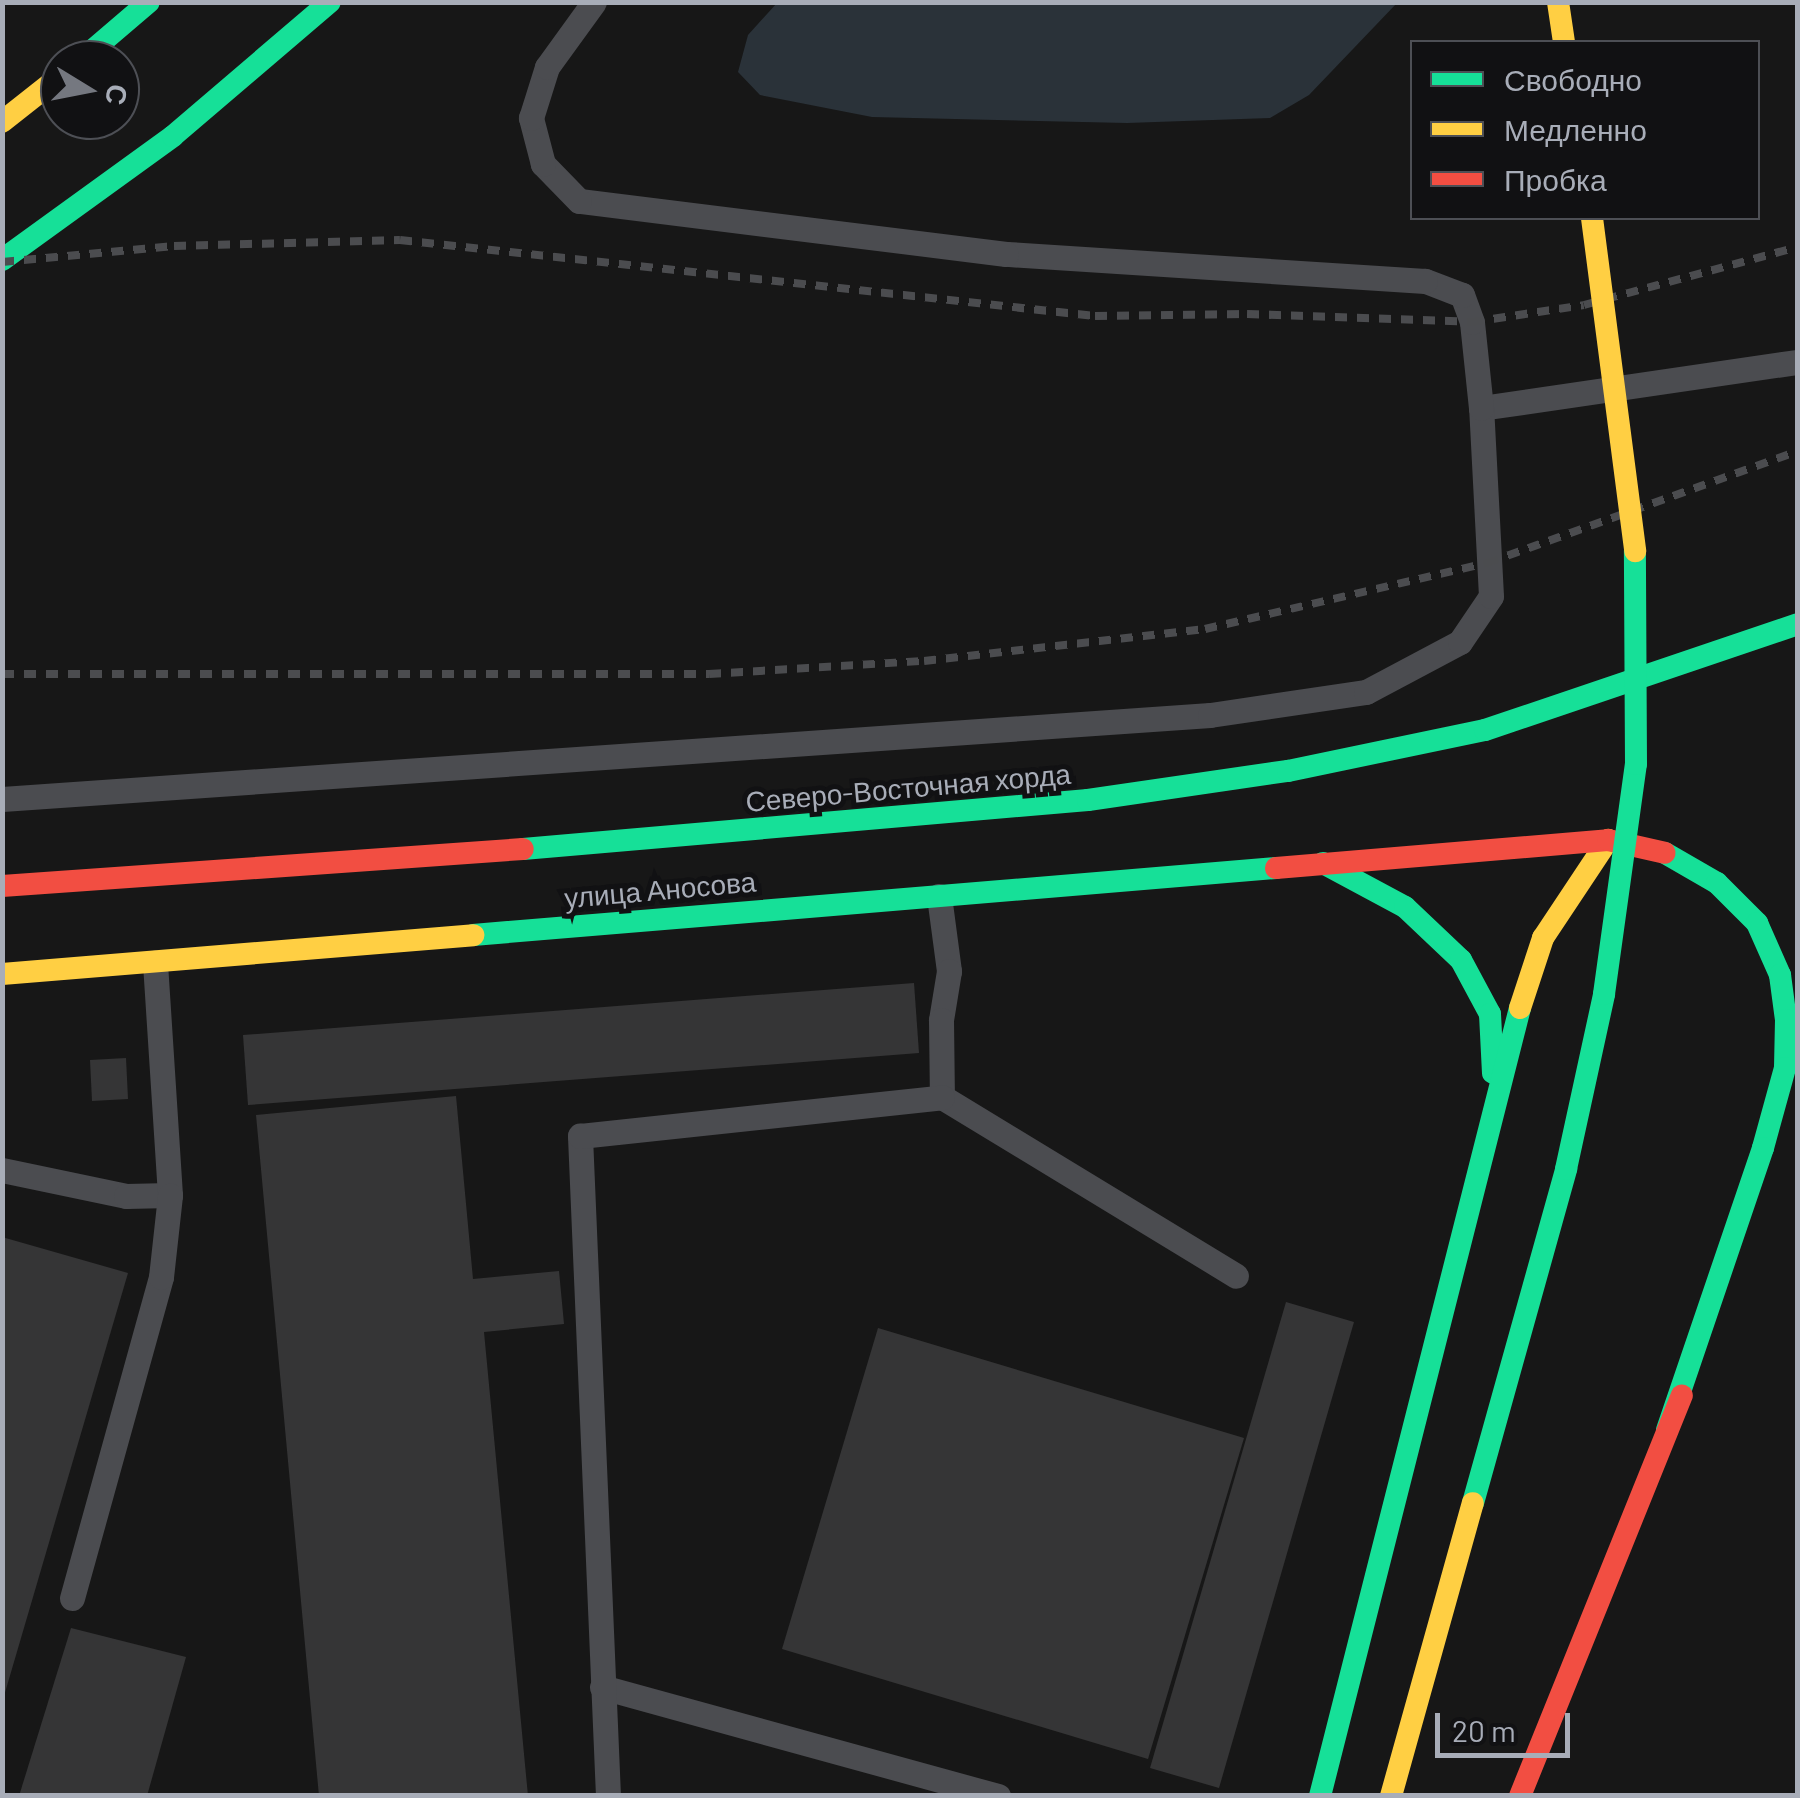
<!DOCTYPE html>
<meta charset="utf-8">
<style>
body{margin:0}
#map{position:relative;width:1800px;height:1798px;overflow:hidden;background:#171717;font-family:Barlow,sans-serif}
div>[style]{position:absolute}
.water>*{inset:0;background:#2a3239}
.building>*{inset:0;background:#353536}
.lane>*{height:25px;margin:-12.5px;padding:0 12.5px;transform-origin:12.5px;border-radius:12.5px;background:#4b4c50}
.fast>*{height:22px;margin:-11px;padding:0 11px;transform-origin:11px;border-radius:11px;background:#16e098}
.slow>*{height:22px;margin:-11px;padding:0 11px;transform-origin:11px;border-radius:11px;background:#ffcf43}
.jam>*{height:22px;margin:-11px;padding:0 11px;transform-origin:11px;border-radius:11px;background:#f24e42}
.rail>*{height:8px;margin-top:-4px;transform-origin:0;background:repeating-linear-gradient(90deg,#4b4c4f 0 12px,transparent 0 22px)}
.fast-bridge>*{height:22px;margin:-11px;padding:0 11px;transform-origin:11px;border-radius:11px;background:#16e098}
.slow-bridge>*{height:22px;margin:-11px;padding:0 11px;transform-origin:11px;border-radius:11px;background:#ffcf43}
span{translate:-50% -50%;white-space:nowrap;text-align:center;line-height:1.15;-webkit-text-stroke:10px #111113;paint-order:stroke}
.street-label{font-size:28px;color:#a8adb8}
.frame{position:absolute;inset:0;border:5px solid #a8adb8;pointer-events:none}
.legend{position:absolute;left:1410px;top:40px;width:350px;height:180px;box-sizing:border-box;background:#111113;border:2px solid #4d4f55;margin:0;padding:12px 18px;list-style:none;font-size:30px;color:#a8adb8}
.legend li{display:flex;align-items:center;gap:20px;height:50px}
.legend b{width:50px;border:2px solid #4d4f55}
.north{position:absolute;left:40px;top:40px;width:100px;height:100px;box-sizing:border-box;background:#111113;border:2px solid #4d4f55;border-radius:50%;rotate:100deg;font-size:28px;font-weight:700;line-height:40px;text-align:center;color:#a8adb8}
.north::after{content:'';display:block;margin:auto;width:35px;height:45px;background:#757880;clip-path:polygon(50% 0,100% 100%,50% 72%,0 100%)}
.scale{position:absolute;left:1435px;top:1713px;width:135px;height:45px;box-sizing:border-box;border:5px solid #a8adb8;border-top:0;padding-left:12px;font-size:30px;line-height:35px;white-space:nowrap;color:#a8adb8;-webkit-text-stroke:8px #111113;paint-order:stroke}
</style>
<div id="map">
<div class="water">
<div style="clip-path:polygon(777px 3px,777px 2px,1397px 3px,1309px 95px,1270px 118px,1127px 123px,872px 117px,760px 95px,738px 72px,748px 35px)"></div>
</div>
<div class="building">
<div style="clip-path:polygon(914px 983px,919px 1053px,248px 1105px,243px 1035px)"></div>
<div style="clip-path:polygon(126px 1058px,128px 1099px,92px 1101px,90px 1060px)"></div>
<div style="clip-path:polygon(456px 1096px,473px 1279px,559px 1271px,564px 1324px,484px 1332px,528px 1796px,319px 1796px,256px 1115px)"></div>
<div style="clip-path:polygon(2px 1237px,128px 1273px,4px 1696px,2px 1696px)"></div>
<div style="clip-path:polygon(1286px 1302px,1354px 1322px,1219px 1788px,1150px 1768px)"></div>
<div style="clip-path:polygon(878px 1328px,1244px 1438px,1148px 1759px,782px 1649px)"></div>
<div style="clip-path:polygon(71px 1628px,186px 1657px,147px 1796px,19px 1796px)"></div>
</div>
<div class="lane">
<div style="left:1481px;top:408px;width:320px;rotate:-8.3deg"></div>
<div style="left:2px;top:799px;width:1211px;rotate:-3.98deg"></div>
<div style="left:1210px;top:715px;width:158px;rotate:-8.4deg"></div>
<div style="left:1366px;top:692px;width:106px;rotate:-28deg"></div>
<div style="left:1460px;top:642px;width:55px;rotate:-56deg"></div>
<div style="left:1491px;top:596px;width:188px;rotate:-93deg"></div>
<div style="left:1481px;top:408px;width:86px;rotate:-96deg"></div>
<div style="left:1472px;top:322px;width:29px;rotate:-110deg"></div>
<div style="left:1462px;top:295px;width:40px;rotate:-159deg"></div>
<div style="left:1425px;top:281px;width:420px;rotate:-176.3deg"></div>
<div style="left:1006px;top:254px;width:430px;rotate:-172.9deg"></div>
<div style="left:579px;top:201px;width:52px;rotate:-134.2deg"></div>
<div style="left:543px;top:164px;width:48px;rotate:-104.6deg"></div>
<div style="left:531px;top:118px;width:53px;rotate:-72.6deg"></div>
<div style="left:547px;top:67px;width:80px;rotate:-54.1deg"></div>
<div style="left:939px;top:896px;width:76px;rotate:82.4deg"></div>
<div style="left:949px;top:971px;width:50px;rotate:99.3deg"></div>
<div style="left:941px;top:1020px;width:77px;rotate:89.3deg"></div>
<div style="left:942px;top:1097px;width:344px;rotate:31.3deg"></div>
<div style="left:2px;top:1170px;width:127px;rotate:11.8deg"></div>
<div style="left:126px;top:1196px;width:44px;rotate:-1.3deg"></div>
<div style="left:170px;top:1195px;width:233px;rotate:-93.7deg"></div>
<div style="left:72px;top:1598px;width:333px;rotate:-74.5deg"></div>
<div style="left:161px;top:1277px;width:82px;rotate:-83.7deg"></div>
<div style="left:602px;top:1687px;width:411px;rotate:15.4deg"></div>
<div style="left:608px;top:1796px;width:661px;rotate:-92.43deg"></div>
<div style="left:580px;top:1136px;width:364px;rotate:-6.1deg"></div>
</div>
<div class="fast">
<div style="left:81px;top:60px;width:89px;rotate:-40.5deg"></div>
<div style="left:2px;top:260px;width:211px;rotate:-35.9deg"></div>
<div style="left:173px;top:136px;width:206px;rotate:-40.5deg"></div>
<div style="left:523px;top:849px;width:567px;rotate:-4.96deg"></div>
<div style="left:1088px;top:800px;width:202px;rotate:-8.3deg"></div>
<div style="left:1288px;top:771px;width:201px;rotate:-11.8deg"></div>
<div style="left:1485px;top:730px;width:330px;rotate:-18.7deg"></div>
<div style="left:1665px;top:853px;width:60px;rotate:30deg"></div>
<div style="left:1717px;top:883px;width:57px;rotate:45deg"></div>
<div style="left:1757px;top:923px;width:57px;rotate:66.1deg"></div>
<div style="left:1780px;top:975px;width:45px;rotate:82.4deg"></div>
<div style="left:1786px;top:1020px;width:48px;rotate:91.2deg"></div>
<div style="left:1785px;top:1068px;width:83px;rotate:105.4deg"></div>
<div style="left:1763px;top:1148px;width:298px;rotate:108.8deg"></div>
<div style="left:1323px;top:863px;width:93px;rotate:28.2deg"></div>
<div style="left:1405px;top:907px;width:77px;rotate:43.4deg"></div>
<div style="left:1461px;top:960px;width:61px;rotate:61.8deg"></div>
<div style="left:1490px;top:1014px;width:59px;rotate:87.1deg"></div>
<div style="left:473px;top:935px;width:806px;rotate:-4.77deg"></div>
<div style="left:1320px;top:1796px;width:813px;rotate:-75.76deg"></div>
</div>
<div class="slow">
<div style="left:1558px;top:2px;width:40px;rotate:81.5deg"></div>
<div style="left:2px;top:122px;width:74px;rotate:-38.4deg"></div>
<div style="left:2px;top:974px;width:473px;rotate:-4.7deg"></div>
<div style="left:1520px;top:1008px;width:74px;rotate:-71.8deg"></div>
<div style="left:1543px;top:938px;width:118px;rotate:-56.4deg"></div>
</div>
<div class="jam">
<div style="left:1276px;top:868px;width:333px;rotate:-4.8deg"></div>
<div style="left:1608px;top:840px;width:58px;rotate:12.8deg"></div>
<div style="left:2px;top:886px;width:522px;rotate:-4.06deg"></div>
<div style="left:1520px;top:1796px;width:432px;rotate:-68deg"></div>
</div>
<div class="rail">
<div style="left:2px;top:262px;width:173px;rotate:-5.3deg"></div>
<div style="left:174px;top:246px;width:226px;rotate:-1.5deg"></div>
<div style="left:400px;top:240px;width:699px;rotate:6.24deg"></div>
<div style="left:1095px;top:316px;width:152px;rotate:-0.8deg"></div>
<div style="left:1247px;top:314px;width:225px;rotate:2deg"></div>
<div style="left:1472px;top:322px;width:113px;rotate:-8.6deg"></div>
<div style="left:1584px;top:305px;width:222px;rotate:-15.2deg"></div>
<div style="left:2px;top:674px;width:707px"></div>
<div style="left:709px;top:674px;width:215px;rotate:-3.5deg"></div>
<div style="left:924px;top:661px;width:283px;rotate:-6.5deg"></div>
<div style="left:1205px;top:629px;width:290px;rotate:-13.2deg"></div>
<div style="left:1487px;top:563px;width:331px;rotate:-19.8deg"></div>
</div>
<div class="fast-bridge">
<div style="left:1473px;top:1503px;width:347px;rotate:-74.4deg"></div>
<div style="left:1566px;top:1169px;width:179px;rotate:-77.7deg"></div>
<div style="left:1604px;top:994px;width:232px;rotate:-82.1deg"></div>
<div style="left:1636px;top:764px;width:213px;rotate:-90.3deg"></div>
</div>
<div class="slow-bridge">
<div style="left:1592px;top:218px;width:336px;rotate:82.6deg"></div>
<div style="left:1391px;top:1796px;width:304px;rotate:-74.4deg"></div>
</div>
<div class="street-label">
<span style="left:908px;top:787px;rotate:-5deg">Северо-Восточная хорда</span>
<span style="left:660px;top:889px;rotate:-5deg">улица Аносова</span>
</div>
<div class="frame"></div>
<ul class="legend">
<li><b style="height:12px;background:#16e098"></b>Свободно</li>
<li><b style="height:12px;background:#ffcf43"></b>Медленно</li>
<li><b style="height:12px;background:#f24e42"></b>Пробка</li>
</ul>
<div class="north">С</div>
<div class="scale">20 m</div>
</div>
